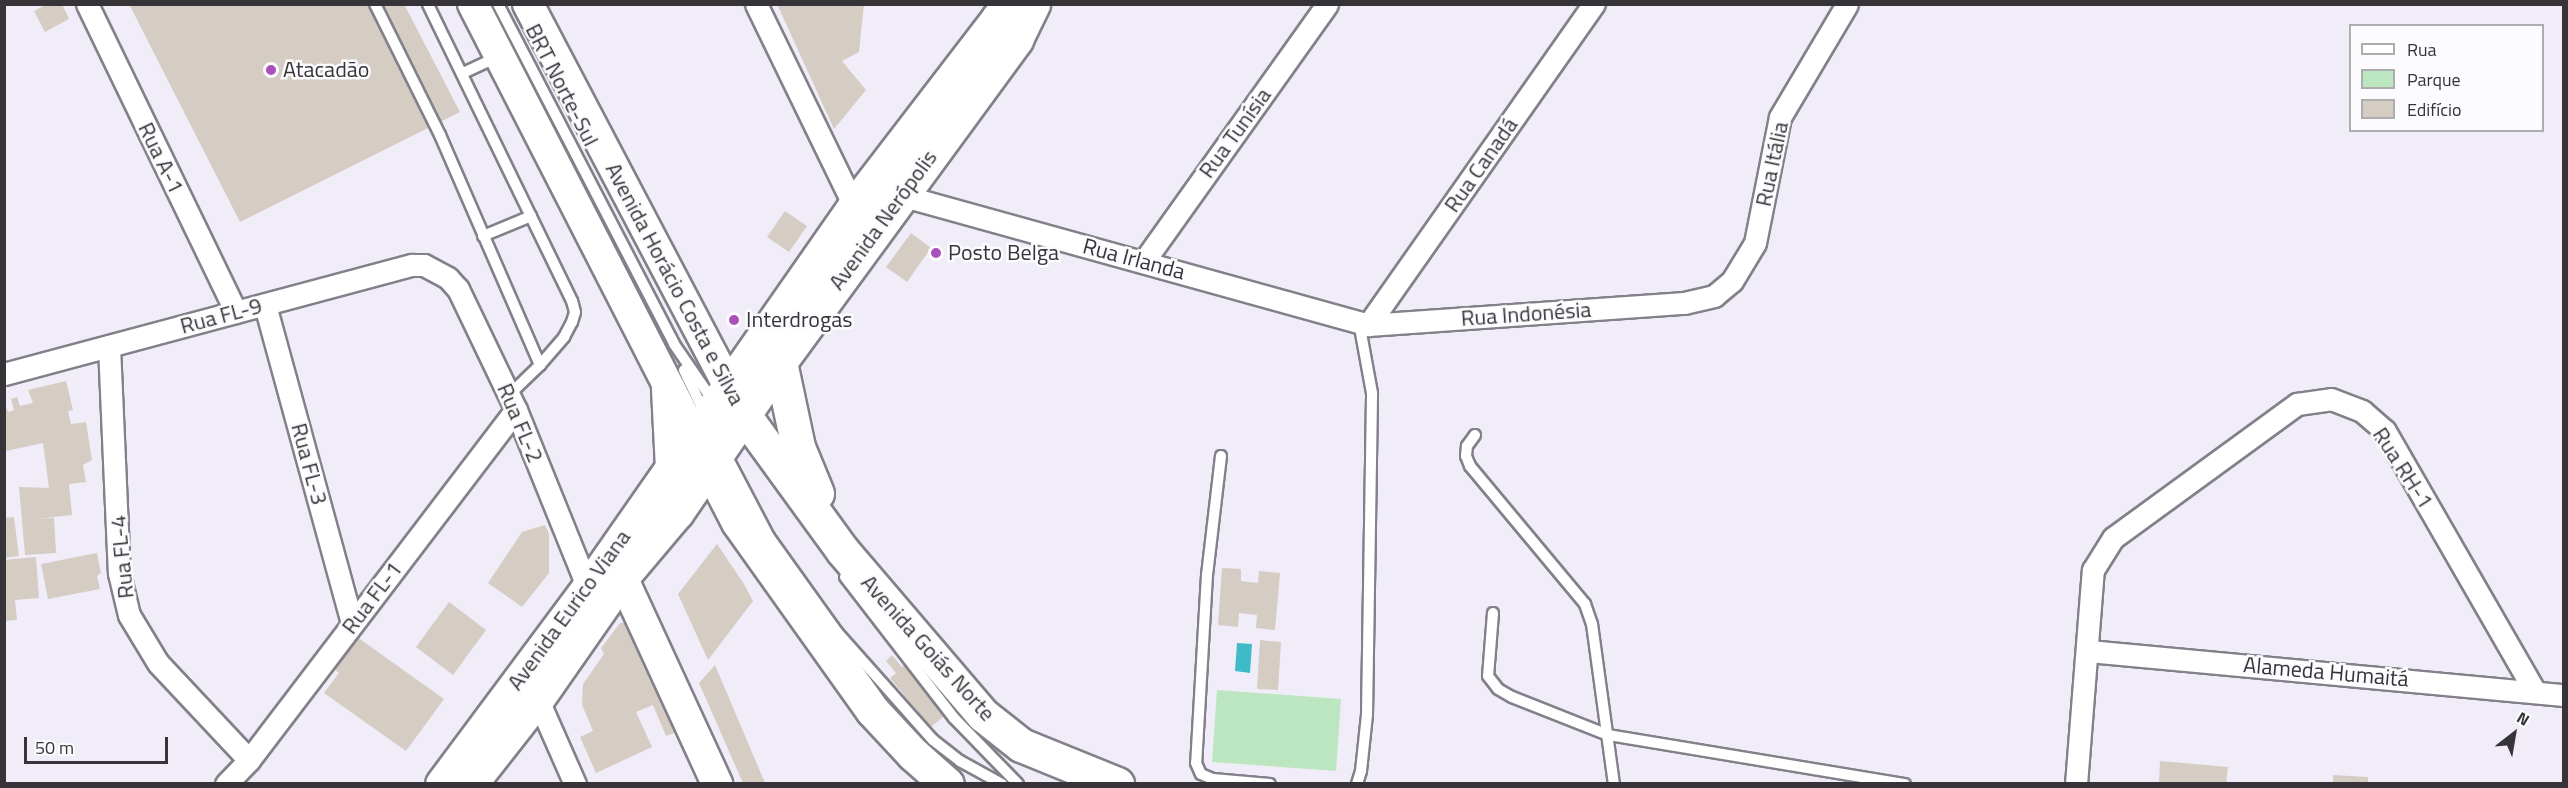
<!DOCTYPE html>
<meta charset="utf-8">
<style>
body{margin:0}
#map{position:relative;width:2568px;height:788px;overflow:hidden;background:#f0edf8;font-family:"Titillium Web",sans-serif}
div>[style]{position:absolute}
.green>*{inset:0;background:#bce6bf}
.water>*{inset:0;background:#3ebbc7}
.building>*{inset:0;background:#d5ccc4}
.roads{filter:drop-shadow(2px 0 #83808a) drop-shadow(-2px 0 #83808a) drop-shadow(0 2px #83808a) drop-shadow(0 -2px #83808a)}
.lane>*{height:10px;margin:-5px;padding:0 5px;transform-origin:5px;border-radius:5px;background:#fff}
.street>*{height:21px;margin:-10.5px;padding:0 10.5px;transform-origin:10.5px;border-radius:10.5px;background:#fff}
.secondary>*{height:30px;margin:-15px;padding:0 15px;transform-origin:15px;border-radius:15px;background:#fff}
.primary>*{height:33px;margin:-16.5px;padding:0 16.5px;transform-origin:16.5px;border-radius:16.5px;background:#fff}
.dots>*{width:16px;height:16px;translate:-50% -50%;box-sizing:border-box;border:3px solid #fcfcfe;border-radius:50%}
span{translate:-50% -50%;white-space:nowrap;text-align:center;line-height:1.15;-webkit-text-stroke:5px #fcfcfe;paint-order:stroke}
.poi-label{font-size:22px;color:#363439}
.left{translate:0 -50%;text-align:left}
.street-label{font-size:22px;color:#363439}
.frame{position:absolute;inset:0;border:6px solid #363439;pointer-events:none}
.legend{position:absolute;left:2349px;top:24px;width:195px;height:108px;box-sizing:border-box;background:#fcfcfe;border:2px solid #adacaf;margin:0;padding:8px 10px;list-style:none;font-size:18px;color:#363439}
.legend li{display:flex;align-items:center;gap:12px;height:30px}
.legend b{width:30px;border:2px solid #adacaf}
.north{position:absolute;left:2484px;top:704px;width:60px;height:60px;-webkit-text-stroke:4px #fcfcfe;paint-order:stroke;rotate:31deg;font-size:16px;font-weight:700;line-height:24px;text-align:center;color:#363439}
.north::after{content:'';display:block;margin:auto;width:21px;height:27px;background:#363439;clip-path:polygon(50% 0,100% 100%,50% 72%,0 100%)}
.scale{position:absolute;left:24px;top:737px;width:144px;height:27px;box-sizing:border-box;border:3px solid #363439;border-top:0;padding-left:8px;font-size:18px;line-height:21px;white-space:nowrap;color:#363439;-webkit-text-stroke:4px #fcfcfe;paint-order:stroke}
</style>
<div id="map">
<div class="green">
<div style="clip-path:polygon(1217px 690px,1341px 699px,1336px 771px,1212px 762px)"></div>
</div>
<div class="water">
<div style="clip-path:polygon(1237px 643px,1252px 644px,1250px 673px,1235px 671px)"></div>
</div>
<div class="building">
<div style="clip-path:polygon(47px 4px,62px 4px,69px 19px,45px 32px,34px 11px)"></div>
<div style="clip-path:polygon(129px 4px,404px 4px,460px 112px,240px 222px)"></div>
<div style="clip-path:polygon(777px 4px,864px 4px,859px 52px,842px 61px,866px 90px,834px 129px)"></div>
<div style="clip-path:polygon(785px 211px,807px 226px,789px 252px,767px 237px)"></div>
<div style="clip-path:polygon(911px 233px,931px 248px,907px 282px,886px 267px)"></div>
<div style="clip-path:polygon(66px 381px,73px 410px,68px 411px,71px 424px,86px 422px,92px 460px,83px 465px,86px 482px,69px 484px,72px 515px,38px 519px,54px 518px,56px 553px,25px 555px,19px 487px,49px 488px,43px 443px,6px 451px,4px 402px,8px 412px,14px 410px,11px 399px,17px 397px,20px 406px,33px 403px,28px 390px)"></div>
<div style="clip-path:polygon(14px 517px,19px 556px,4px 558px,4px 518px)"></div>
<div style="clip-path:polygon(545px 525px,549px 534px,549px 573px,522px 607px,488px 583px,522px 532px)"></div>
<div style="clip-path:polygon(717px 544px,744px 584px,753px 601px,708px 660px,678px 594px)"></div>
<div style="clip-path:polygon(97px 553px,101px 573px,97px 576px,100px 589px,48px 599px,41px 564px)"></div>
<div style="clip-path:polygon(36px 557px,39px 598px,15px 600px,17px 620px,4px 621px,4px 560px)"></div>
<div style="clip-path:polygon(1222px 568px,1241px 569px,1241px 581px,1258px 583px,1259px 571px,1280px 573px,1275px 630px,1256px 628px,1257px 615px,1239px 613px,1238px 627px,1218px 625px)"></div>
<div style="clip-path:polygon(449px 602px,486px 630px,453px 675px,416px 647px)"></div>
<div style="clip-path:polygon(620px 623px,633px 623px,679px 731px,666px 736px,653px 705px,636px 712px,652px 747px,596px 773px,580px 737px,593px 731px,582px 705px,583px 684px,604px 654px,601px 648px)"></div>
<div style="clip-path:polygon(357px 637px,444px 699px,406px 751px,324px 693px,339px 673px,334px 669px)"></div>
<div style="clip-path:polygon(1260px 640px,1281px 642px,1278px 690px,1257px 689px)"></div>
<div style="clip-path:polygon(892px 655px,902px 667px,907px 663px,949px 712px,931px 727px,890px 678px,896px 673px,886px 661px)"></div>
<div style="clip-path:polygon(715px 665px,765px 783px,743px 783px,699px 683px)"></div>
<div style="clip-path:polygon(2160px 761px,2228px 767px,2226px 783px,2159px 783px)"></div>
<div style="clip-path:polygon(2333px 775px,2368px 777px,2368px 783px,2333px 783px)"></div>
</div>
<div class="roads">
<div class="lane">
<div style="left:375px;top:4px;width:146px;rotate:63.6deg"></div>
<div style="left:440px;top:135px;width:251px;rotate:66.5deg"></div>
<div style="left:540px;top:365px;width:37px;rotate:-49deg"></div>
<div style="left:564px;top:337px;width:17px;rotate:-62deg"></div>
<div style="left:572px;top:322px;width:10px;rotate:-73deg"></div>
<div style="left:575px;top:312px;width:11px;rotate:-105deg"></div>
<div style="left:572px;top:301px;width:330px;rotate:-115.9deg"></div>
<div style="left:498px;top:4px;width:383px;rotate:62.6deg"></div>
<div style="left:674px;top:344px;width:69px;rotate:55.6deg"></div>
<div style="left:463px;top:73px;width:38px;rotate:-25deg"></div>
<div style="left:483px;top:236px;width:52px;rotate:-22.6deg"></div>
<div style="left:684px;top:370px;width:47px;rotate:64.5deg"></div>
<div style="left:509px;top:395px;width:43px;rotate:-44.1deg"></div>
<div style="left:1475px;top:435px;width:14px;rotate:126deg"></div>
<div style="left:1467px;top:446px;width:10px;rotate:96deg"></div>
<div style="left:1466px;top:456px;width:11px;rotate:68deg"></div>
<div style="left:1470px;top:466px;width:180px;rotate:50.2deg"></div>
<div style="left:1585px;top:604px;width:21px;rotate:71deg"></div>
<div style="left:1592px;top:624px;width:162px;rotate:82.2deg"></div>
<div style="left:725px;top:453px;width:95px;rotate:62.4deg"></div>
<div style="left:769px;top:537px;width:117px;rotate:54.4deg"></div>
<div style="left:837px;top:632px;width:144px;rotate:48.4deg"></div>
<div style="left:933px;top:740px;width:34px;rotate:38deg"></div>
<div style="left:960px;top:761px;width:48px;rotate:28.7deg"></div>
<div style="left:1221px;top:456px;width:120px;rotate:96.7deg"></div>
<div style="left:1207px;top:575px;width:188px;rotate:93.3deg"></div>
<div style="left:1196px;top:763px;width:12px;rotate:66deg"></div>
<div style="left:1201px;top:774px;width:13px;rotate:23deg"></div>
<div style="left:1213px;top:779px;width:57px;rotate:5deg"></div>
<div style="left:845px;top:577px;width:178px;rotate:52.3deg"></div>
<div style="left:954px;top:718px;width:92px;rotate:45.9deg"></div>
<div style="left:1493px;top:613px;width:63px;rotate:94.5deg"></div>
<div style="left:1488px;top:676px;width:16px;rotate:52deg"></div>
<div style="left:1498px;top:689px;width:16px;rotate:30deg"></div>
<div style="left:1512px;top:697px;width:103px;rotate:21.6deg"></div>
<div style="left:1608px;top:735px;width:301px;rotate:9.4deg"></div>
<div style="left:1357px;top:784px;width:14px;rotate:-73deg"></div>
<div style="left:1361px;top:771px;width:56px;rotate:-83.9deg"></div>
<div style="left:1367px;top:715px;width:322px;rotate:-89.1deg"></div>
<div style="left:1372px;top:393px;width:72px;rotate:-100.4deg"></div>
</div>
<div class="street">
<div style="left:87px;top:4px;width:342px;rotate:64.2deg"></div>
<div style="left:756px;top:4px;width:225px;rotate:64.1deg"></div>
<div style="left:900px;top:195px;width:486px;rotate:15.5deg"></div>
<div style="left:1368px;top:325px;width:317px;rotate:-4deg"></div>
<div style="left:1684px;top:303px;width:31px;rotate:-13deg"></div>
<div style="left:1714px;top:296px;width:23px;rotate:-40deg"></div>
<div style="left:1732px;top:281px;width:44px;rotate:-58.8deg"></div>
<div style="left:1755px;top:243px;width:128px;rotate:-78.8deg"></div>
<div style="left:1780px;top:117px;width:131px;rotate:-59.3deg"></div>
<div style="left:1144px;top:261px;width:315px;rotate:-54.5deg"></div>
<div style="left:265px;top:305px;width:330px;rotate:74.7deg"></div>
<div style="left:1368px;top:325px;width:393px;rotate:-54.9deg"></div>
<div style="left:109px;top:346px;width:227px;rotate:87.5deg"></div>
<div style="left:119px;top:573px;width:43px;rotate:76.6deg"></div>
<div style="left:129px;top:615px;width:56px;rotate:58.9deg"></div>
<div style="left:158px;top:663px;width:133px;rotate:46.8deg"></div>
<div style="left:4px;top:374px;width:422px;rotate:-15deg"></div>
<div style="left:412px;top:265px;width:12px"></div>
<div style="left:424px;top:265px;width:27px;rotate:28deg"></div>
<div style="left:448px;top:278px;width:15px;rotate:48deg"></div>
<div style="left:458px;top:289px;width:134px;rotate:64.4deg"></div>
<div style="left:516px;top:410px;width:192px;rotate:68deg"></div>
<div style="left:2088px;top:651px;width:478px;rotate:5.3deg"></div>
<div style="left:534px;top:691px;width:102px;rotate:66.2deg"></div>
<div style="left:226px;top:784px;width:33px;rotate:-46deg"></div>
<div style="left:249px;top:760px;width:440px;rotate:-52.7deg"></div>
<div style="left:2076px;top:784px;width:215px;rotate:-85.5deg"></div>
<div style="left:2093px;top:570px;width:38px;rotate:-58deg"></div>
<div style="left:2113px;top:538px;width:228px;rotate:-36.1deg"></div>
<div style="left:2297px;top:404px;width:34px;rotate:-8deg"></div>
<div style="left:2331px;top:399px;width:33px;rotate:21deg"></div>
<div style="left:2362px;top:411px;width:30px;rotate:41deg"></div>
<div style="left:2385px;top:431px;width:299px;rotate:60.1deg"></div>
</div>
<div class="secondary">
<div style="left:473px;top:4px;width:457px;rotate:62.9deg"></div>
<div style="left:528px;top:4px;width:454px;rotate:62.3deg"></div>
<div style="left:622px;top:577px;width:228px;rotate:65.3deg"></div>
</div>
<div class="primary">
<div style="left:780px;top:362px;width:87px;rotate:78deg"></div>
<div style="left:798px;top:447px;width:50px;rotate:67.6deg"></div>
<div style="left:668px;top:389px;width:79px;rotate:87.1deg"></div>
<div style="left:744px;top:415px;width:167px;rotate:54deg"></div>
<div style="left:842px;top:550px;width:217px;rotate:49.5deg"></div>
<div style="left:983px;top:715px;width:48px;rotate:38.3deg"></div>
<div style="left:1021px;top:745px;width:104px;rotate:22.1deg"></div>
<div style="left:708px;top:464px;width:65px;rotate:62.7deg"></div>
<div style="left:738px;top:522px;width:231px;rotate:54.5deg"></div>
<div style="left:872px;top:710px;width:60px;rotate:47deg"></div>
<div style="left:913px;top:754px;width:45px;rotate:41.4deg"></div>
<div style="left:442px;top:784px;width:244px;rotate:-53.3deg"></div>
<div style="left:588px;top:588px;width:465px;rotate:-55.1deg"></div>
<div style="left:854px;top:206px;width:237px;rotate:-52.5deg"></div>
<div style="left:998px;top:18px;width:24px;rotate:-36deg"></div>
<div style="left:470px;top:784px;width:108px;rotate:-51.8deg"></div>
<div style="left:537px;top:699px;width:149px;rotate:-55.1deg"></div>
<div style="left:622px;top:577px;width:85px;rotate:-49.8deg"></div>
<div style="left:677px;top:512px;width:182px;rotate:-55.5deg"></div>
<div style="left:780px;top:362px;width:400px;rotate:-53.8deg"></div>
<div style="left:1016px;top:39px;width:39px;rotate:-64deg"></div>
</div>
</div>
<div class="dots">
<div style="left:271px;top:70px;background:#a950bc"></div>
<div style="left:936px;top:253px;background:#a950bc"></div>
<div style="left:734px;top:320px;background:#a950bc"></div>
</div>
<div class="poi-label">
<span class="left" style="left:283px;top:70px">Atacadão</span>
<span class="left" style="left:948px;top:253px">Posto Belga</span>
<span class="left" style="left:746px;top:320px">Interdrogas</span>
</div>
<div class="street-label">
<span style="left:562px;top:85px;rotate:63deg">BRT Norte-Sul</span>
<span style="left:1235px;top:133px;rotate:-54deg">Rua Tunísia</span>
<span style="left:161px;top:158px;rotate:64deg">Rua A-1</span>
<span style="left:1772px;top:164px;rotate:-78deg">Rua Itália</span>
<span style="left:1481px;top:165px;rotate:-55deg">Rua Canadá</span>
<span style="left:883px;top:220px;rotate:-54deg">Avenida Nerópolis</span>
<span style="left:1134px;top:259px;rotate:15deg">Rua Irlanda</span>
<span style="left:675px;top:284px;rotate:62deg">Avenida Horácio Costa e Silva</span>
<span style="left:1526px;top:314px;rotate:-4deg">Rua Indonésia</span>
<span style="left:221px;top:316px;rotate:-15deg">Rua FL-9</span>
<span style="left:520px;top:423px;rotate:67deg">Rua FL-2</span>
<span style="left:309px;top:464px;rotate:75deg">Rua FL-3</span>
<span style="left:2403px;top:468px;rotate:57deg">Rua RH-1</span>
<span style="left:122px;top:557px;rotate:-96deg">Rua FL-4</span>
<span style="left:372px;top:598px;rotate:-53deg">Rua FL-1</span>
<span style="left:569px;top:610px;rotate:-54deg">Avenida Eurico Viana</span>
<span style="left:928px;top:648px;rotate:48deg">Avenida Goiás Norte</span>
<span style="left:2326px;top:672px;rotate:5deg">Alameda Humaitá</span>
</div>
<div class="frame"></div>
<ul class="legend">
<li><b style="height:8px;background:#fff"></b>Rua</li>
<li><b style="height:16px;background:#bce6bf"></b>Parque</li>
<li><b style="height:16px;background:#d5ccc4"></b>Edifício</li>
</ul>
<div class="north">N</div>
<div class="scale">50 m</div>
</div>
